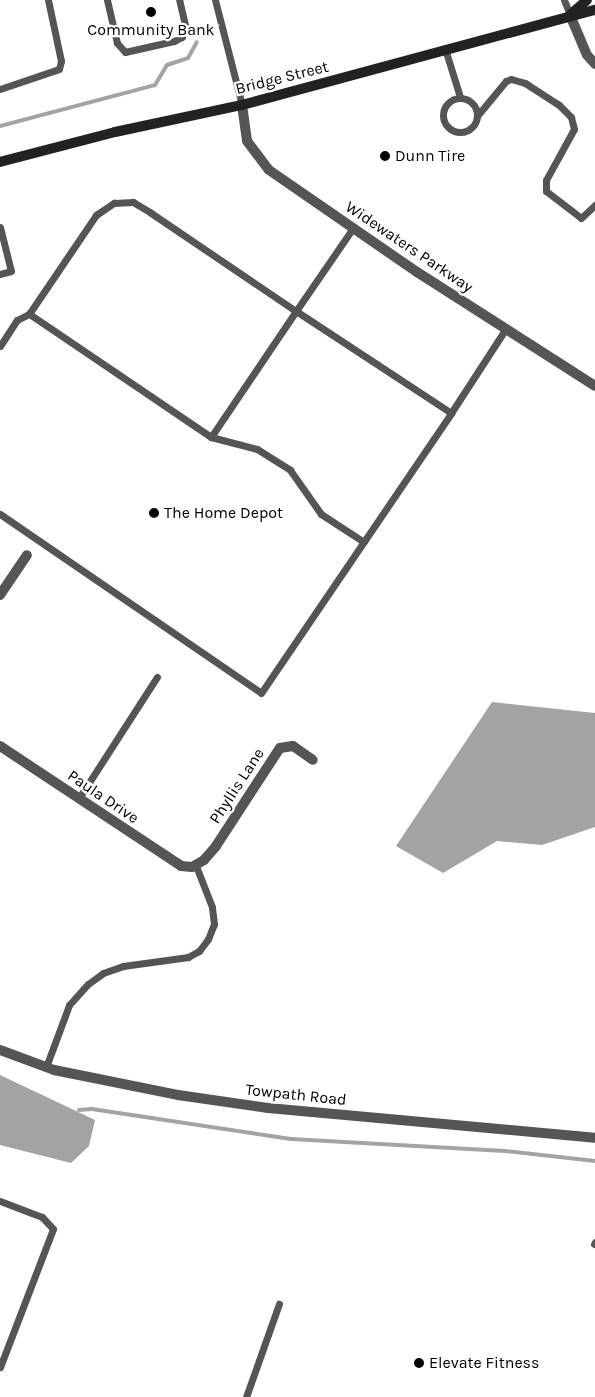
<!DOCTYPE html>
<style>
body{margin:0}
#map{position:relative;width:595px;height:1397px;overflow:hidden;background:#fff;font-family:Karla,sans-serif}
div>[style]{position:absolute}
.water>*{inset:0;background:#a3a3a3}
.stream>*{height:4px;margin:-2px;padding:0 2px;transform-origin:2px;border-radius:2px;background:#a3a3a3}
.lane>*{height:7px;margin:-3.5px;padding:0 3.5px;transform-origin:3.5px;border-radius:3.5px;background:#555}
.lane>.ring{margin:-3.5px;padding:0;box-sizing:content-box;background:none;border:7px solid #555;border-radius:50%}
.street>*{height:10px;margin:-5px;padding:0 5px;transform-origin:5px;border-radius:5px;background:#555}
.secondary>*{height:10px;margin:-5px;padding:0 5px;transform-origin:5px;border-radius:5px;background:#222}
.dots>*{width:14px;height:14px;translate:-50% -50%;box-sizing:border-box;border:2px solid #fff;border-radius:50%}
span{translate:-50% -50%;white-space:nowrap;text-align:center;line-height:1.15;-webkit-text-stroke:4.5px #fff;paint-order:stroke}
.poi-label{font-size:16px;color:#000}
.left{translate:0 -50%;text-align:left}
.street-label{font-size:16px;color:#000}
</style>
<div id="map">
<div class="water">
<div style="clip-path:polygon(492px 702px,595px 713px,595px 827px,542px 845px,497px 841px,443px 873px,396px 846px)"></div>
<div style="clip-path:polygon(0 1075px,95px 1120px,89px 1146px,71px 1163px,0 1145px)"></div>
</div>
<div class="stream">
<div style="left:0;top:126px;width:160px;rotate:-14.8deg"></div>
<div style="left:155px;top:85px;width:23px;rotate:-59deg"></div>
<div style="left:167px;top:65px;width:22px;rotate:-18deg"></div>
<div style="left:188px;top:58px;width:18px;rotate:-61deg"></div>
<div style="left:79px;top:1110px;width:13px;rotate:-4deg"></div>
<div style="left:92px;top:1109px;width:201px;rotate:8.6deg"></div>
<div style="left:291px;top:1139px;width:214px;rotate:3.2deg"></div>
<div style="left:505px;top:1151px;width:91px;rotate:6.3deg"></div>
</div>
<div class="lane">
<div style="left:107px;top:0;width:44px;rotate:76.9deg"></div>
<div style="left:117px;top:43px;width:12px;rotate:48deg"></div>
<div style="left:125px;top:52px;width:50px;rotate:-12.7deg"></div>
<div style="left:174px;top:41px;width:9px;rotate:-27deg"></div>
<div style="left:182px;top:37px;width:12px;rotate:-76deg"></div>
<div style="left:185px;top:25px;width:26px;rotate:-103deg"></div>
<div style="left:215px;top:0;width:108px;rotate:75.6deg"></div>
<div style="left:564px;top:0;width:16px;rotate:68deg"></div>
<div style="left:446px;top:52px;width:47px;rotate:72.7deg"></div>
<div style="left:0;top:89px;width:62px;rotate:-18.7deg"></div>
<div style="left:59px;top:69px;width:8px;rotate:-76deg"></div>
<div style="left:61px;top:61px;width:62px;rotate:-102deg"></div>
<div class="ring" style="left:443px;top:98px;width:27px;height:27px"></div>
<div style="left:477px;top:116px;width:45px;rotate:-50.4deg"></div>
<div style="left:506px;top:81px;width:5px;rotate:-22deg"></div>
<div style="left:511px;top:79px;width:15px;rotate:16deg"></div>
<div style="left:525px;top:83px;width:40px;rotate:32.9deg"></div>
<div style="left:559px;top:105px;width:17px;rotate:45deg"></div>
<div style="left:571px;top:117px;width:12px;rotate:76deg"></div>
<div style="left:574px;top:129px;width:58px;rotate:118.8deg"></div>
<div style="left:546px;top:180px;width:11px;rotate:90deg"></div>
<div style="left:546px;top:191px;width:44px;rotate:37.6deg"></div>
<div style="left:581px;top:218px;width:19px;rotate:-43deg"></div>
<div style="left:0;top:227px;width:45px;rotate:76deg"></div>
<div style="left:11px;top:271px;width:11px;rotate:165deg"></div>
<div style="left:353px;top:228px;width:101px;rotate:124.5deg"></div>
<div style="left:296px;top:311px;width:152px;rotate:124deg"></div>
<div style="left:211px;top:437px;width:220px;rotate:-145.9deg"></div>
<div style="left:29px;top:314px;width:120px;rotate:-55.9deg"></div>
<div style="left:96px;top:215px;width:22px;rotate:-34deg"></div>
<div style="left:114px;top:203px;width:19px;rotate:-3deg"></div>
<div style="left:133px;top:202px;width:21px;rotate:31deg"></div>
<div style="left:151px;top:213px;width:175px;rotate:34.1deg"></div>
<div style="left:296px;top:311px;width:186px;rotate:33.3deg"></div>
<div style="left:451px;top:413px;width:99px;rotate:-57deg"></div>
<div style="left:0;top:346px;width:31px;rotate:-57deg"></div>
<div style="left:17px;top:320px;width:13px;rotate:-27deg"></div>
<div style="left:211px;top:437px;width:48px;rotate:14.6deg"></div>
<div style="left:257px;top:449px;width:39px;rotate:32deg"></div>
<div style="left:290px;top:470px;width:54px;rotate:54.8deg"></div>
<div style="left:321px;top:514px;width:51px;rotate:33.1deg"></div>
<div style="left:0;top:514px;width:316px;rotate:34.4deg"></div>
<div style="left:261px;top:693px;width:338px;rotate:-55.8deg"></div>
<div style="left:79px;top:798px;width:144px;rotate:-57.2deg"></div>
<div style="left:46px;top:1067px;width:66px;rotate:-69.6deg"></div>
<div style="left:69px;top:1005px;width:28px;rotate:-48deg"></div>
<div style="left:88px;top:984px;width:19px;rotate:-36deg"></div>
<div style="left:103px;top:973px;width:21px;rotate:-19deg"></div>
<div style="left:123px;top:966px;width:66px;rotate:-7.9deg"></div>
<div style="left:188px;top:957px;width:13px;rotate:-29deg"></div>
<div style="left:199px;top:951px;width:15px;rotate:-53deg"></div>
<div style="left:208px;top:939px;width:16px;rotate:-68deg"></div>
<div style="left:214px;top:924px;width:17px;rotate:-97deg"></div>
<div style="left:212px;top:907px;width:44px;rotate:-111.3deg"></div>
<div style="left:0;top:1201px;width:45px;rotate:20.9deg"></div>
<div style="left:42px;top:1217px;width:16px;rotate:47deg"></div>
<div style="left:53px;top:1229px;width:148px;rotate:111deg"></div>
<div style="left:594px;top:1244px;width:2px;rotate:-63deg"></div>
<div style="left:246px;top:1397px;width:99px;rotate:-70.5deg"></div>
</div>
<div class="street">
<div style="left:570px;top:15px;width:43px;rotate:67deg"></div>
<div style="left:587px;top:55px;width:12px;rotate:48deg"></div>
<div style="left:242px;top:105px;width:36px;rotate:82deg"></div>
<div style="left:247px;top:141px;width:36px;rotate:53deg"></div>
<div style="left:269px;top:170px;width:180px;rotate:34.6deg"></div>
<div style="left:417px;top:272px;width:211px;rotate:32.6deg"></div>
<div style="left:0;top:595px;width:48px;rotate:-56deg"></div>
<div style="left:0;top:746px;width:217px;rotate:33.5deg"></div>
<div style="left:181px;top:866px;width:11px;rotate:5deg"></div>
<div style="left:192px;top:867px;width:14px;rotate:-30deg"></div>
<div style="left:204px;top:860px;width:18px;rotate:-49deg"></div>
<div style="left:216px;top:846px;width:117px;rotate:-56.9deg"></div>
<div style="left:280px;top:748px;width:13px;rotate:-9deg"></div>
<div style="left:293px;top:746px;width:24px;rotate:35deg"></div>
<div style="left:0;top:1050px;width:58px;rotate:20.3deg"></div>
<div style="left:54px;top:1070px;width:126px;rotate:11.4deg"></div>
<div style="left:178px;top:1095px;width:91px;rotate:8.2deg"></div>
<div style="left:268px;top:1108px;width:328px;rotate:5.2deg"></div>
</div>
<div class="secondary">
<div style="left:571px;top:14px;width:21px;rotate:-41deg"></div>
<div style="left:0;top:162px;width:119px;rotate:-14.6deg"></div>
<div style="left:115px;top:132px;width:130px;rotate:-12deg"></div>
<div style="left:242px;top:105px;width:366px;rotate:-15.1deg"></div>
</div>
<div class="dots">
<div style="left:151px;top:12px;background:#000"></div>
<div style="left:385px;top:156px;background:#000"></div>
<div style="left:154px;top:513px;background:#000"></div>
<div style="left:419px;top:1363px;background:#000"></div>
</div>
<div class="poi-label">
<span style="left:151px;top:30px">Community Bank</span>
<span class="left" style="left:395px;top:156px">Dunn Tire</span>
<span class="left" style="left:164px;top:513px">The Home Depot</span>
<span class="left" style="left:429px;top:1363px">Elevate Fitness</span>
</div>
<div class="street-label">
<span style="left:282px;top:78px;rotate:-14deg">Bridge Street</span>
<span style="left:409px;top:247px;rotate:34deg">Widewaters Parkway</span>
<span style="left:237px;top:786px;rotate:-57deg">Phyllis Lane</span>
<span style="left:103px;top:797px;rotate:34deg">Paula Drive</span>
<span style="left:296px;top:1095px;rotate:6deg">Towpath Road</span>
</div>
</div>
